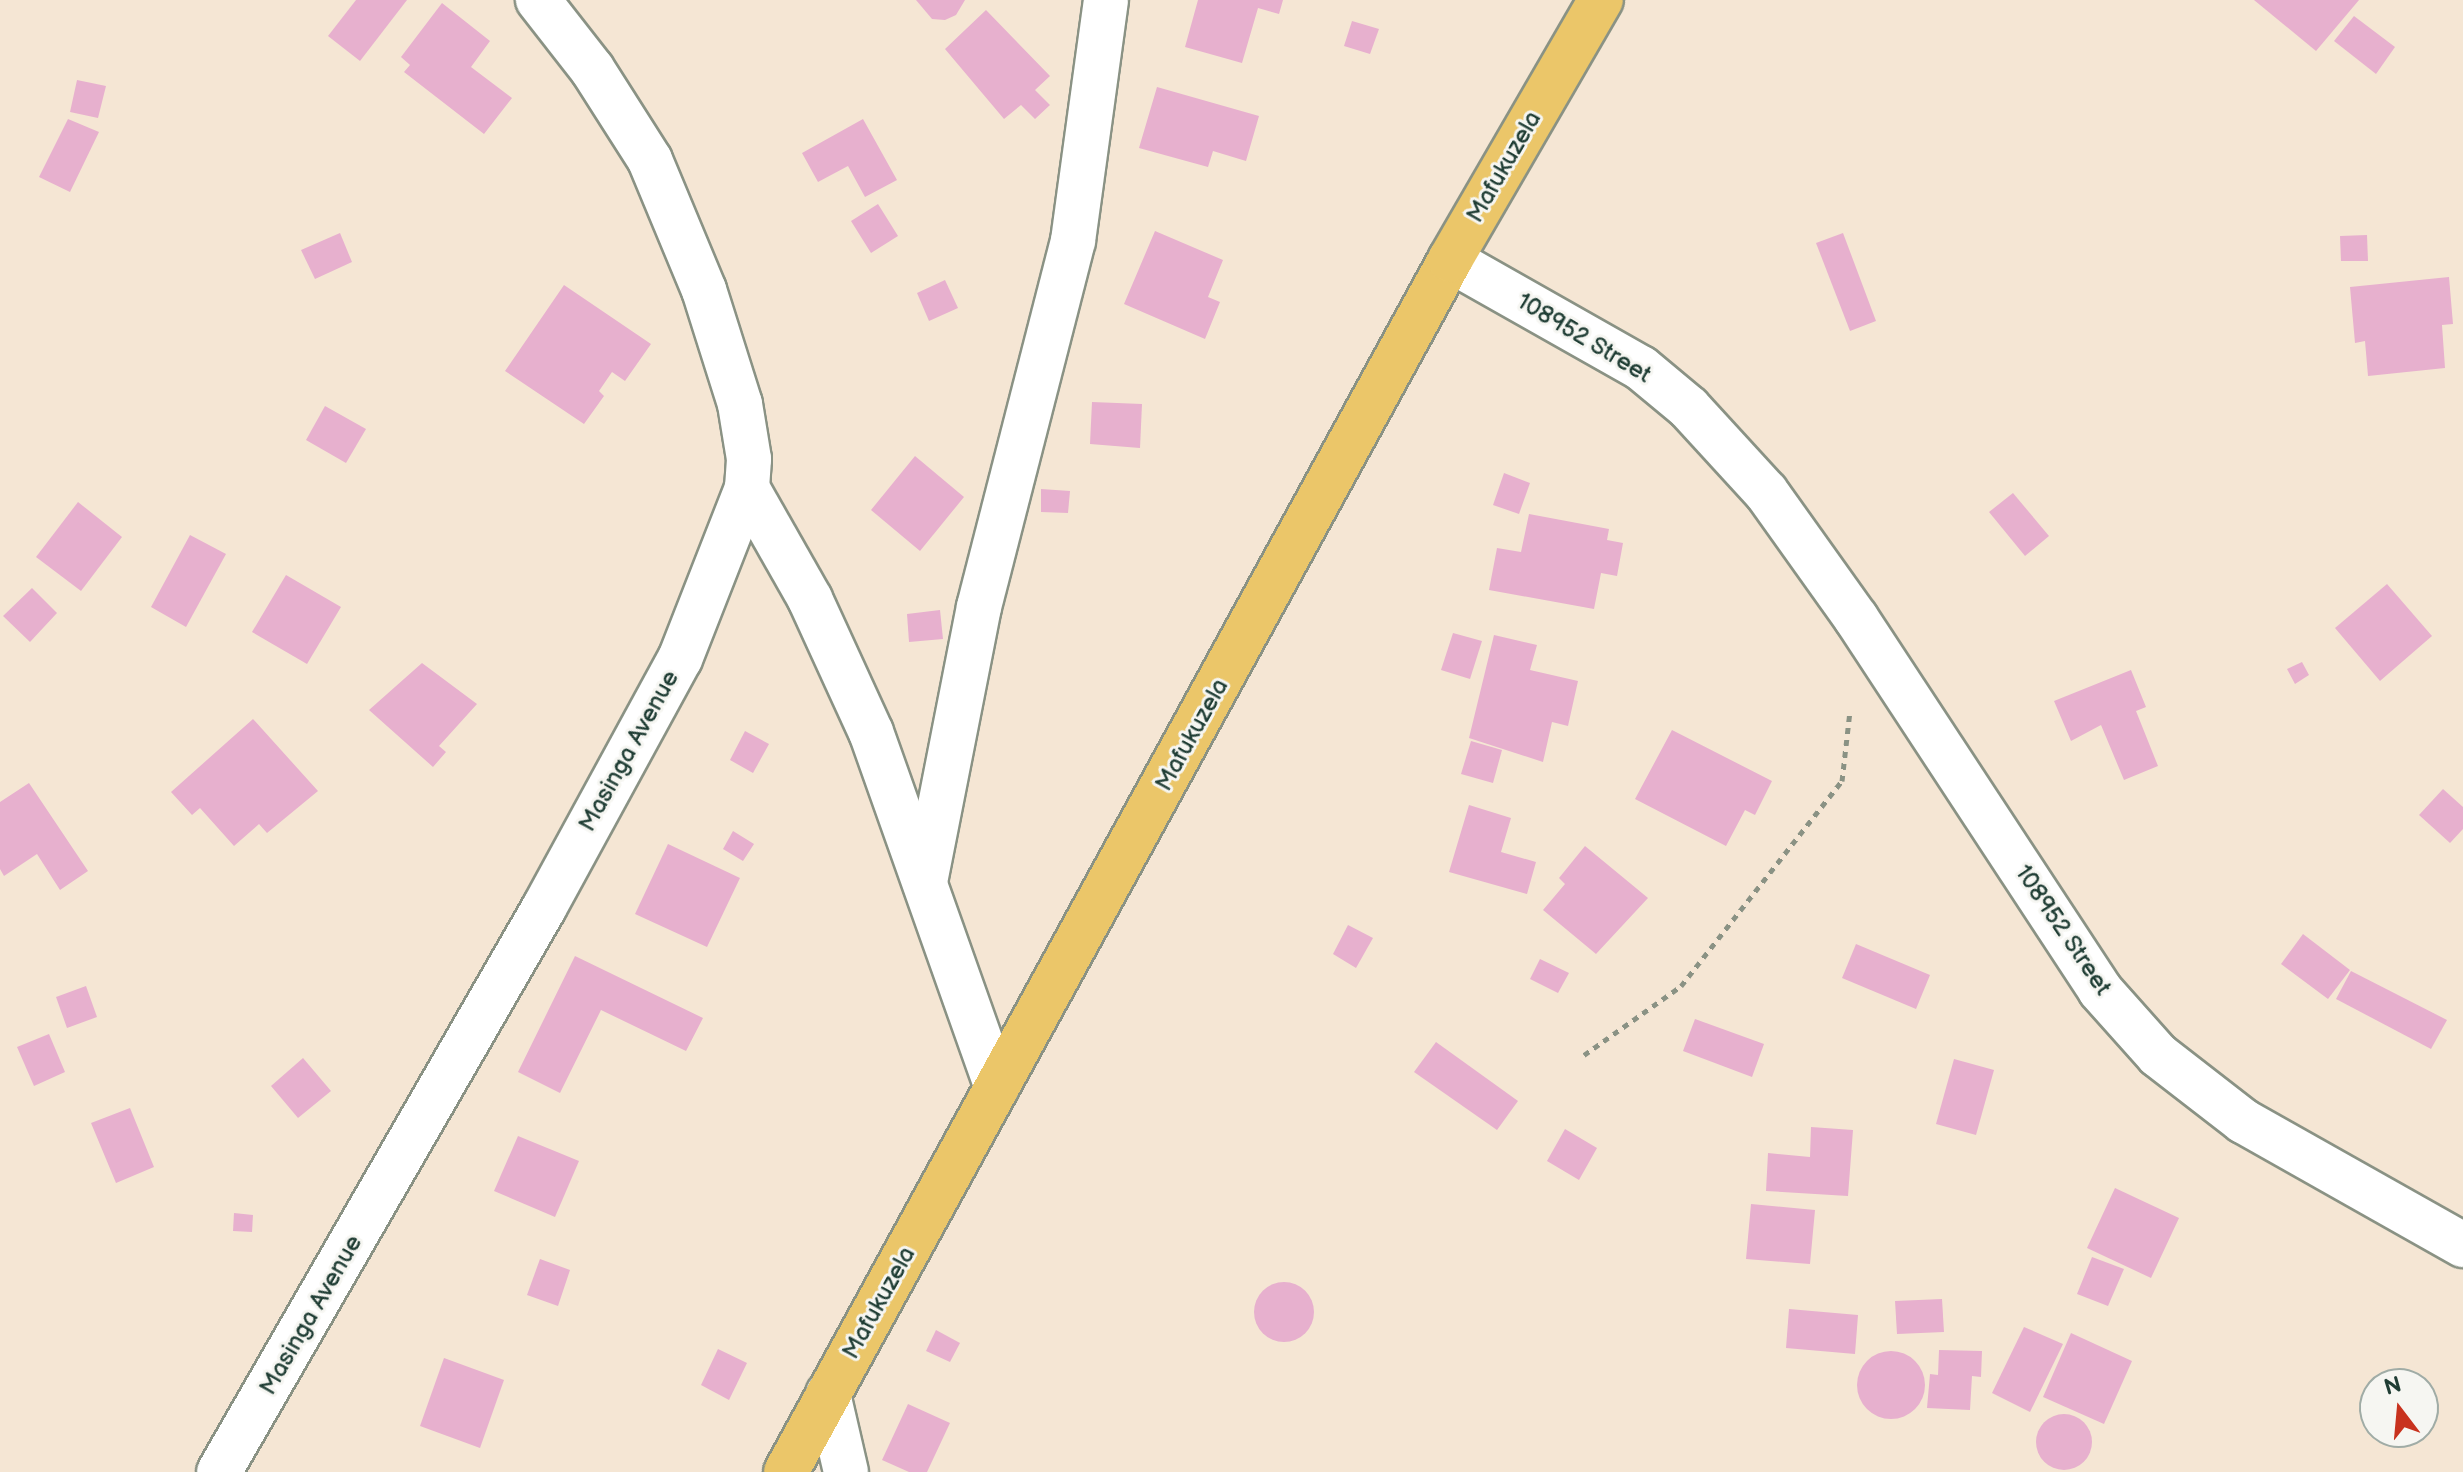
<!DOCTYPE html>
<style>
body{margin:0}
#map{position:relative;width:2463px;height:1472px;overflow:hidden;background:#f5e6d4;font-family:"Balsamiq Sans",sans-serif}
div>[style]{position:absolute}
.building>*{inset:0;background:#e7b0ce}
.round{border-radius:50%}
.path>*{height:5px;margin-top:-2.5px;transform-origin:0;background:repeating-linear-gradient(90deg,#8a9284 0 6px,transparent 0 12px)}
.roads{filter:drop-shadow(2px 0 #8a9284) drop-shadow(-2px 0 #8a9284) drop-shadow(0 2px #8a9284) drop-shadow(0 -2px #8a9284)}
.minor>*{height:44px;margin:-22px;padding:0 22px;transform-origin:22px;border-radius:22px;background:#fff}
.major>*{height:44px;margin:-22px;padding:0 22px;transform-origin:22px;border-radius:22px;background:#ebc669}
span{translate:-50% -50%;white-space:nowrap;text-align:center;line-height:1.15;-webkit-text-stroke:6px #f6f6f2;paint-order:stroke}
.street-label{font-size:24px;color:#1f3d34}
.north{position:absolute;left:2359px;top:1368px;width:80px;height:80px;box-sizing:border-box;background:#f6f6f2;border:2px solid #a0aca6;border-radius:50%;rotate:344deg;font-size:22px;font-weight:700;line-height:32px;text-align:center;color:#1f3d34}
.north::after{content:'';display:block;margin:auto;width:28px;height:36px;background:#c8321e;clip-path:polygon(50% 0,100% 100%,50% 72%,0 100%)}
</style>
<div id="map">
<div class="building">
<div style="clip-path:polygon(356px 0,407px 0,360px 61px,328px 36px)"></div>
<div style="clip-path:polygon(916px 0,965px 0,956px 15px,945px 20px,932px 19px)"></div>
<div style="clip-path:polygon(1198px 0,1283px 0,1279px 14px,1258px 8px,1242px 63px,1185px 47px)"></div>
<div style="clip-path:polygon(2254px 0,2359px 0,2316px 51px)"></div>
<div style="clip-path:polygon(442px 3px,490px 41px,471px 67px,512px 98px,484px 134px,404px 72px,410px 65px,401px 57px)"></div>
<div style="clip-path:polygon(986px 10px,1050px 76px,1035px 90px,1050px 105px,1035px 119px,1021px 105px,1004px 119px,945px 49px)"></div>
<div style="clip-path:polygon(2354px 16px,2395px 47px,2376px 74px,2334px 41px)"></div>
<div style="clip-path:polygon(1352px 21px,1379px 29px,1370px 54px,1344px 46px)"></div>
<div style="clip-path:polygon(77px 80px,106px 86px,98px 118px,70px 112px)"></div>
<div style="clip-path:polygon(1157px 87px,1259px 116px,1246px 161px,1213px 151px,1208px 167px,1139px 148px)"></div>
<div style="clip-path:polygon(68px 119px,99px 132px,70px 192px,39px 177px)"></div>
<div style="clip-path:polygon(863px 119px,897px 180px,865px 197px,848px 166px,818px 182px,802px 153px)"></div>
<div style="clip-path:polygon(878px 204px,898px 236px,871px 253px,851px 221px)"></div>
<div style="clip-path:polygon(1155px 231px,1223px 260px,1208px 297px,1220px 302px,1205px 339px,1124px 304px)"></div>
<div style="clip-path:polygon(340px 233px,352px 262px,315px 279px,301px 250px)"></div>
<div style="clip-path:polygon(1843px 233px,1876px 321px,1850px 331px,1816px 243px)"></div>
<div style="clip-path:polygon(2367px 235px,2368px 261px,2341px 261px,2340px 236px)"></div>
<div style="clip-path:polygon(2449px 277px,2453px 324px,2442px 325px,2445px 368px,2368px 376px,2365px 341px,2355px 343px,2350px 287px)"></div>
<div style="clip-path:polygon(945px 280px,958px 308px,929px 321px,917px 293px)"></div>
<div style="clip-path:polygon(564px 285px,651px 344px,625px 381px,612px 372px,599px 391px,604px 396px,584px 424px,505px 371px)"></div>
<div style="clip-path:polygon(1092px 402px,1142px 404px,1140px 448px,1090px 444px)"></div>
<div style="clip-path:polygon(325px 406px,366px 429px,346px 463px,306px 440px)"></div>
<div style="clip-path:polygon(915px 456px,964px 497px,920px 551px,871px 510px)"></div>
<div style="clip-path:polygon(1504px 473px,1530px 483px,1519px 514px,1493px 505px)"></div>
<div style="clip-path:polygon(1041px 489px,1070px 491px,1068px 513px,1041px 512px)"></div>
<div style="clip-path:polygon(2013px 493px,2049px 536px,2025px 556px,1989px 512px)"></div>
<div style="clip-path:polygon(78px 502px,122px 537px,81px 591px,36px 557px)"></div>
<div style="clip-path:polygon(1529px 514px,1609px 529px,1607px 540px,1623px 543px,1617px 576px,1601px 573px,1594px 609px,1489px 590px,1497px 548px,1521px 552px)"></div>
<div style="clip-path:polygon(190px 535px,226px 554px,186px 627px,151px 607px)"></div>
<div style="clip-path:polygon(286px 575px,341px 607px,307px 664px,252px 632px)"></div>
<div style="clip-path:polygon(2387px 584px,2432px 636px,2380px 681px,2335px 628px)"></div>
<div style="clip-path:polygon(32px 588px,57px 613px,30px 642px,3px 616px)"></div>
<div style="clip-path:polygon(940px 610px,943px 639px,909px 642px,907px 614px)"></div>
<div style="clip-path:polygon(1453px 633px,1482px 641px,1470px 679px,1441px 670px)"></div>
<div style="clip-path:polygon(1494px 635px,1537px 645px,1530px 670px,1578px 681px,1568px 726px,1552px 722px,1543px 762px,1469px 738px)"></div>
<div style="clip-path:polygon(2302px 662px,2309px 675px,2295px 684px,2287px 669px)"></div>
<div style="clip-path:polygon(422px 663px,477px 704px,439px 746px,446px 752px,433px 767px,369px 710px)"></div>
<div style="clip-path:polygon(2131px 670px,2146px 707px,2136px 711px,2158px 766px,2124px 780px,2101px 725px,2071px 741px,2054px 701px)"></div>
<div style="clip-path:polygon(253px 719px,318px 791px,267px 833px,259px 824px,234px 846px,200px 808px,192px 815px,171px 792px)"></div>
<div style="clip-path:polygon(1672px 730px,1772px 781px,1755px 815px,1745px 810px,1726px 846px,1635px 799px)"></div>
<div style="clip-path:polygon(745px 731px,769px 744px,753px 773px,730px 760px)"></div>
<div style="clip-path:polygon(1471px 741px,1502px 750px,1493px 783px,1461px 774px)"></div>
<div style="clip-path:polygon(29px 783px,88px 871px,60px 890px,37px 854px,4px 876px,0 869px,0 802px)"></div>
<div style="clip-path:polygon(2443px 789px,2463px 807px,2463px 829px,2450px 843px,2419px 815px)"></div>
<div style="clip-path:polygon(1469px 805px,1511px 818px,1501px 852px,1536px 862px,1527px 894px,1449px 872px)"></div>
<div style="clip-path:polygon(733px 831px,754px 844px,743px 861px,723px 849px)"></div>
<div style="clip-path:polygon(668px 844px,740px 878px,707px 947px,635px 914px)"></div>
<div style="clip-path:polygon(1585px 846px,1648px 898px,1596px 954px,1543px 910px,1565px 884px,1559px 878px)"></div>
<div style="clip-path:polygon(1348px 925px,1373px 938px,1356px 968px,1333px 954px)"></div>
<div style="clip-path:polygon(2303px 934px,2350px 970px,2328px 999px,2281px 964px)"></div>
<div style="clip-path:polygon(1856px 944px,1930px 975px,1916px 1009px,1842px 978px)"></div>
<div style="clip-path:polygon(575px 956px,703px 1018px,686px 1051px,601px 1010px,560px 1093px,518px 1072px)"></div>
<div style="clip-path:polygon(1540px 959px,1569px 973px,1558px 993px,1530px 979px)"></div>
<div style="clip-path:polygon(2351px 971px,2447px 1020px,2431px 1049px,2336px 999px)"></div>
<div style="clip-path:polygon(86px 986px,97px 1017px,67px 1028px,56px 997px)"></div>
<div style="clip-path:polygon(1695px 1019px,1764px 1044px,1752px 1077px,1683px 1051px)"></div>
<div style="clip-path:polygon(49px 1034px,65px 1072px,34px 1086px,17px 1047px)"></div>
<div style="clip-path:polygon(1436px 1042px,1518px 1101px,1497px 1130px,1414px 1072px)"></div>
<div style="clip-path:polygon(303px 1058px,331px 1091px,298px 1118px,271px 1086px)"></div>
<div style="clip-path:polygon(1954px 1059px,1994px 1070px,1976px 1135px,1936px 1124px)"></div>
<div style="clip-path:polygon(130px 1108px,154px 1167px,116px 1183px,91px 1123px)"></div>
<div style="clip-path:polygon(1811px 1127px,1853px 1130px,1848px 1196px,1766px 1191px,1768px 1153px,1810px 1157px)"></div>
<div style="clip-path:polygon(1565px 1129px,1597px 1148px,1579px 1180px,1547px 1161px)"></div>
<div style="clip-path:polygon(518px 1136px,579px 1161px,555px 1217px,494px 1191px)"></div>
<div style="clip-path:polygon(2115px 1188px,2179px 1218px,2151px 1278px,2087px 1248px)"></div>
<div style="clip-path:polygon(1751px 1204px,1815px 1210px,1810px 1264px,1746px 1259px)"></div>
<div style="clip-path:polygon(234px 1213px,253px 1215px,252px 1232px,233px 1231px)"></div>
<div style="clip-path:polygon(2092px 1257px,2124px 1269px,2108px 1306px,2077px 1294px)"></div>
<div style="clip-path:polygon(540px 1259px,570px 1270px,558px 1306px,527px 1295px)"></div>
<div class="round" style="left:1254px;top:1282px;width:60px;height:60px"></div>
<div style="clip-path:polygon(1942px 1299px,1944px 1332px,1897px 1334px,1895px 1301px)"></div>
<div style="clip-path:polygon(1789px 1309px,1858px 1315px,1855px 1354px,1786px 1348px)"></div>
<div style="clip-path:polygon(2024px 1327px,2063px 1344px,2030px 1412px,1992px 1393px)"></div>
<div style="clip-path:polygon(936px 1330px,960px 1343px,950px 1362px,926px 1351px)"></div>
<div style="clip-path:polygon(2071px 1333px,2132px 1361px,2104px 1424px,2043px 1397px)"></div>
<div style="clip-path:polygon(718px 1349px,747px 1363px,729px 1400px,701px 1385px)"></div>
<div style="clip-path:polygon(1939px 1350px,1982px 1351px,1981px 1377px,1972px 1376px,1970px 1410px,1927px 1408px,1930px 1374px,1938px 1375px)"></div>
<div class="round" style="left:1857px;top:1351px;width:68px;height:68px"></div>
<div style="clip-path:polygon(444px 1358px,504px 1380px,480px 1448px,420px 1426px)"></div>
<div style="clip-path:polygon(908px 1404px,950px 1423px,927px 1472px,909px 1472px,882px 1460px)"></div>
<div class="round" style="left:2036px;top:1414px;width:56px;height:56px"></div>
</div>
<div class="path">
<div style="left:1584px;top:1055px;width:119px;rotate:-35.4deg"></div>
<div style="left:1681px;top:986px;width:261px;rotate:-51.9deg"></div>
<div style="left:1842px;top:781px;width:70px;rotate:-83.5deg"></div>
</div>
<div class="roads">
<div class="minor">
<div style="left:1450px;top:260px;width:219px;rotate:29.5deg"></div>
<div style="left:1641px;top:368px;width:62px;rotate:39.8deg"></div>
<div style="left:1689px;top:408px;width:114px;rotate:47.5deg"></div>
<div style="left:1766px;top:492px;width:155px;rotate:54.5deg"></div>
<div style="left:1856px;top:618px;width:445px;rotate:56.7deg"></div>
<div style="left:2100px;top:990px;width:87px;rotate:48.3deg"></div>
<div style="left:2158px;top:1055px;width:108px;rotate:37.8deg"></div>
<div style="left:2243px;top:1121px;width:253px;rotate:29.4deg"></div>
<div style="left:747px;top:488px;width:128px;rotate:60.4deg"></div>
<div style="left:810px;top:599px;width:146px;rotate:65.4deg"></div>
<div style="left:871px;top:732px;width:377px;rotate:70.5deg"></div>
<div style="left:925px;top:882px;width:280px;rotate:-78.9deg"></div>
<div style="left:979px;top:607px;width:378px;rotate:-75.6deg"></div>
<div style="left:1073px;top:241px;width:243px;rotate:-82.2deg"></div>
<div style="left:828px;top:1394px;width:80px;rotate:77deg"></div>
<div style="left:219px;top:1472px;width:651px;rotate:-60.05deg"></div>
<div style="left:544px;top:908px;width:284px;rotate:-61.4deg"></div>
<div style="left:680px;top:659px;width:184px;rotate:-68.6deg"></div>
<div style="left:747px;top:488px;width:29px;rotate:-86deg"></div>
<div style="left:749px;top:459px;width:56px;rotate:-99.3deg"></div>
<div style="left:740px;top:404px;width:120px;rotate:-107.5deg"></div>
<div style="left:704px;top:290px;width:141px;rotate:-112.6deg"></div>
<div style="left:650px;top:160px;width:108px;rotate:-122.5deg"></div>
<div style="left:592px;top:69px;width:88px;rotate:-128deg"></div>
</div>
<div class="major">
<div style="left:786px;top:1472px;width:1382px;rotate:-61.28deg"></div>
<div style="left:1450px;top:260px;width:301px;rotate:-59.9deg"></div>
</div>
</div>
<div class="street-label">
<span style="left:1504px;top:167px;rotate:-60deg">Mafukuzela</span>
<span style="left:1584px;top:338px;rotate:31deg">108952 Street</span>
<span style="left:1192px;top:735px;rotate:-61deg">Mafukuzela</span>
<span style="left:629px;top:751px;rotate:-61deg">Masinga Avenue</span>
<span style="left:2063px;top:930px;rotate:56deg">108952 Street</span>
<span style="left:879px;top:1303px;rotate:-61deg">Mafukuzela</span>
<span style="left:311px;top:1315px;rotate:-60deg">Masinga Avenue</span>
</div>
<div class="north">N</div>
</div>
